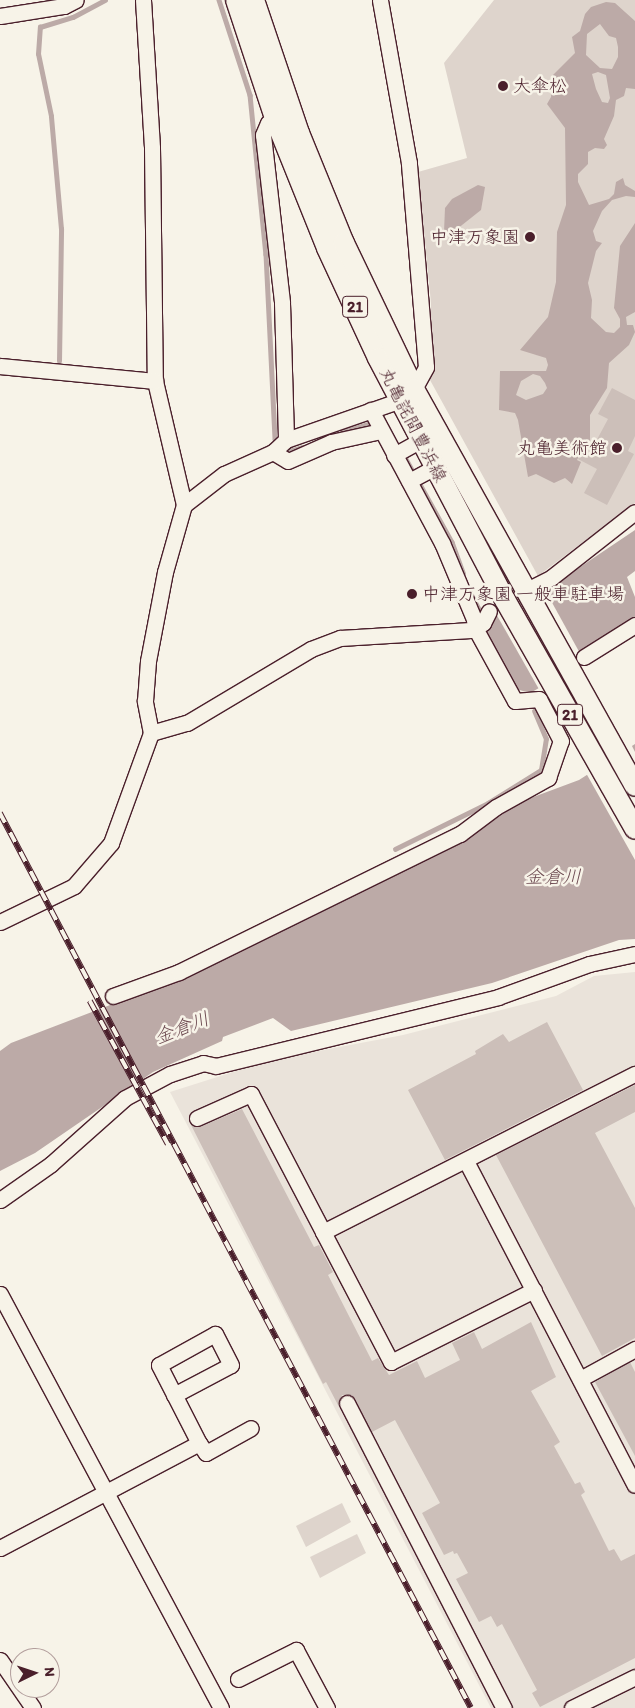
<!DOCTYPE html>
<meta charset="utf-8">
<style>
body{margin:0}
#map{position:relative;width:635px;height:1708px;overflow:hidden;background:#f7f3e8;font-family:Itim,"Klee One",sans-serif}
div>[style]{position:absolute}
.built>*{inset:0;background:#eae3da}
.green>*{inset:0;background:#ded4cc}
.water>*{inset:0;background:#bcaaa7}
.pier>*{inset:0;background:#f7f3e8}
.stream>*{height:4.5px;margin:-2.25px;padding:0 2.25px;transform-origin:2.25px;border-radius:2.25px;background:#bcaaa7}
.building>*{inset:0;background:#ccbfb9}
.roads{filter:drop-shadow(1px 0 #4a1f2b) drop-shadow(-1px 0 #4a1f2b) drop-shadow(0 1px #4a1f2b) drop-shadow(0 -1px #4a1f2b)}
.minor>*{height:15px;margin:-7.5px;padding:0 7.5px;transform-origin:7.5px;border-radius:7.5px;background:#f7f3e8}
.major>*{height:20px;margin:-10px;padding:0 10px;transform-origin:10px;border-radius:10px;background:#f7f3e8}
.rail>*{height:5.5px;margin-top:-2.75px;transform-origin:0;background:repeating-linear-gradient(90deg,#f7f3e8 0 11px,#4a1f2b 0 22px);box-sizing:border-box;border-block:1px solid #4a1f2b}
.dots>*{width:14px;height:14px;translate:-50% -50%;box-sizing:border-box;border:2px solid #f7f3e8;border-radius:50%}
span{translate:-50% -50%;white-space:nowrap;text-align:center;line-height:1.15;-webkit-text-stroke:5px #f7f3e8;paint-order:stroke}
.shield-label span{padding:1px 4px;background:#f7f3e8;border:1px solid;border-radius:4px;-webkit-text-stroke-width:0}
.shield-label{font-size:16px;color:#4a1f2b;font-weight:700}
.poi-label{font-size:18px;color:#4a1f2b}
.left{translate:0 -50%;text-align:left}
.right{translate:-100% -50%;text-align:right}
.street-label{font-size:18px;color:#4a1f2b}
.water-label{font-size:19px;color:#6c4950;font-style:italic}
.north{position:absolute;left:10px;top:1648px;width:50px;height:50px;box-sizing:border-box;background:#f7f3e8;border:1px solid #b29e9c;border-radius:50%;rotate:86deg;font-size:14px;font-weight:700;line-height:20px;text-align:center;color:#4a1f2b}
.north::after{content:'';display:block;margin:auto;width:18px;height:22px;background:#4a1f2b;clip-path:polygon(50% 0,100% 100%,50% 72%,0 100%)}
</style>
<div id="map">
<div class="built">
<div style="clip-path:polygon(635px 972px,635px 1708px,491px 1708px,170px 1092px,271px 1060px,403px 1035px,556px 996px,594px 976px)"></div>
</div>
<div class="green">
<div style="clip-path:polygon(494px 0,635px 0,635px 503px,538px 576px,430px 380px,431px 303px,418px 172px,467px 158px,444px 63px)"></div>
<div style="clip-path:polygon(342px 1503px,351px 1522px,306px 1547px,296px 1526px)"></div>
<div style="clip-path:polygon(357px 1534px,366px 1553px,320px 1578px,310px 1557px)"></div>
</div>
<div class="water">
<div style="clip-path:polygon(evenodd,606px 2px,615px 3px,635px 21px,635px 89px,626px 88px,624px 96px,616px 100px,614px 116px,604px 139px,607px 145px,604px 149px,595px 148px,588px 152px,588px 164px,578px 174px,578px 182px,589px 205px,609px 199px,614px 194px,616px 182px,623px 178px,625px 185px,635px 191px,635px 197px,626px 196px,612px 200px,602px 211px,593px 231px,596px 241px,602px 243px,596px 251px,588px 283px,592px 300px,591px 318px,606px 332px,614px 333px,620px 327px,620px 319px,614px 308px,620px 246px,635px 223px,635px 312px,626px 317px,627px 325px,633px 325px,635px 332px,629px 345px,609px 363px,607px 388px,590px 415px,590px 443px,586px 442px,577px 460px,581px 462px,572px 484px,565px 478px,554px 483px,536px 474px,528px 477px,518px 420px,515px 413px,499px 410px,500px 371px,546px 371px,548px 365px,546px 358px,520px 350px,548px 317px,556px 282px,557px 232px,566px 205px,565px 128px,547px 104px,551px 97px,553px 75px,575px 53px,572px 37px,580px 31px,585px 14px,591px 7px,606px 2px,600px 24px,609px 36px,616px 38px,618px 47px,618px 57px,612px 69px,600px 68px,586px 55px,587px 34px,600px 24px,606px 2px,598px 72px,606px 75px,610px 98px,608px 103px,602px 102px,596px 89px,592px 74px,598px 72px,606px 2px,533px 374px,540px 376px,545px 383px,547px 388px,543px 394px,526px 400px,516px 395px,521px 381px,533px 374px)"></div>
<div style="clip-path:polygon(478px 185px,485px 187px,481px 210px,452px 233px,444px 232px,445px 208px,452px 199px)"></div>
<div style="clip-path:polygon(635px 530px,635px 571px,627px 577px,635px 597px,635px 622px,604px 640px,539px 688px,530px 693px,516px 689px,481px 630px,496px 613px,546px 590px)"></div>
<div style="clip-path:polygon(635px 744px,635px 939px,619px 940px,492px 983px,291px 1031px,273px 1018px,223px 1037px,222px 1041px,153px 1072px,35px 1153px,0 1171px,0 1051px,11px 1043px,118px 1002px,471px 836px,520px 802px,579px 780px)"></div>
</div>
<div class="pier">
<div style="clip-path:polygon(544px 588px,582px 657px,540px 691px,495px 612px)"></div>
<div style="clip-path:polygon(631px 744px,635px 752px,635px 860px,586px 773px)"></div>
</div>
<div class="stream">
<div style="left:219px;top:0;width:100px;rotate:71.9deg"></div>
<div style="left:250px;top:95px;width:160px;rotate:84.3deg"></div>
<div style="left:266px;top:254px;width:185px;rotate:87.2deg"></div>
<div style="left:275px;top:439px;width:21px;rotate:31deg"></div>
<div style="left:293px;top:450px;width:9px;rotate:-18deg"></div>
<div style="left:59px;top:361px;width:132px;rotate:-89.1deg"></div>
<div style="left:61px;top:229px;width:113px;rotate:-95.1deg"></div>
<div style="left:51px;top:116px;width:63px;rotate:-101.8deg"></div>
<div style="left:38px;top:54px;width:27px;rotate:-86deg"></div>
<div style="left:40px;top:27px;width:34px;rotate:-17deg"></div>
<div style="left:73px;top:17px;width:36px;rotate:-28deg"></div>
<div style="left:342px;top:432px;width:34px;rotate:-17deg"></div>
<div style="left:405px;top:457px;width:97px;rotate:61.1deg"></div>
<div style="left:452px;top:542px;width:33px;rotate:70deg"></div>
<div style="left:470px;top:592px;width:27px;rotate:62deg"></div>
<div style="left:395px;top:849px;width:104px;rotate:-26.3deg"></div>
<div style="left:488px;top:803px;width:62px;rotate:-31.9deg"></div>
<div style="left:541px;top:770px;width:31px;rotate:-81deg"></div>
<div style="left:546px;top:739px;width:30px;rotate:-113deg"></div>
</div>
<div class="building">
<div style="clip-path:polygon(612px 388px,635px 400px,635px 436px,628px 451px,634px 454px,607px 505px,584px 493px,597px 469px,578px 459px,587px 443px,593px 447px,608px 419px,598px 414px)"></div>
<div style="clip-path:polygon(547px 1022px,583px 1090px,445px 1160px,408px 1090px,476px 1054px,475px 1051px,503px 1034px,509px 1042px)"></div>
<div style="clip-path:polygon(635px 1085px,635px 1112px,595px 1133px,635px 1208px,635px 1338px,602px 1356px,496px 1155px)"></div>
<div style="clip-path:polygon(242px 1109px,314px 1247px,319px 1245px,333px 1272px,328px 1275px,372px 1361px,378px 1358px,389px 1375px,417px 1361px,425px 1378px,460px 1360px,452px 1343px,474px 1332px,482px 1349px,531px 1322px,556px 1377px,531px 1391px,560px 1442px,554px 1446px,575px 1484px,580px 1482px,585px 1492px,581px 1495px,609px 1551px,614px 1549px,621px 1561px,635px 1554px,635px 1658px,540px 1707px,532px 1693px,537px 1690px,502px 1624px,497px 1627px,491px 1616px,479px 1622px,456px 1579px,468px 1573px,457px 1553px,454px 1554px,453px 1551px,444px 1555px,422px 1513px,440px 1503px,395px 1420px,372px 1432px,352px 1395px,342px 1395px,338px 1405px,326px 1382px,323px 1384px,190px 1123px,200px 1127px)"></div>
<div style="clip-path:polygon(630px 1362px,635px 1372px,635px 1456px,595px 1382px)"></div>
</div>
<div class="roads">
<div class="minor">
<div style="left:143px;top:0;width:148px;rotate:86.5deg"></div>
<div style="left:152px;top:148px;width:233px;rotate:89.3deg"></div>
<div style="left:155px;top:381px;width:127px;rotate:76.8deg"></div>
<div style="left:0;top:16px;width:65px;rotate:-8.9deg"></div>
<div style="left:64px;top:6px;width:13px;rotate:-27deg"></div>
<div style="left:285px;top:119px;width:17px;rotate:167deg"></div>
<div style="left:268px;top:123px;width:13px;rotate:113deg"></div>
<div style="left:263px;top:135px;width:169px;rotate:83.5deg"></div>
<div style="left:282px;top:303px;width:137px;rotate:88.3deg"></div>
<div style="left:0;top:366px;width:156px;rotate:5.5deg"></div>
<div style="left:273px;top:452px;width:17px;rotate:31deg"></div>
<div style="left:288px;top:461px;width:47px;rotate:-23.8deg"></div>
<div style="left:331px;top:442px;width:51px;rotate:-12.4deg"></div>
<div style="left:394px;top:455px;width:31px;rotate:-29deg"></div>
<div style="left:409px;top:481px;width:30px;rotate:-28deg"></div>
<div style="left:525px;top:591px;width:30px;rotate:-27deg"></div>
<div style="left:552px;top:577px;width:105px;rotate:-38.1deg"></div>
<div style="left:584px;top:657px;width:60px;rotate:-32.1deg"></div>
<div style="left:151px;top:733px;width:37px;rotate:-16deg"></div>
<div style="left:187px;top:723px;width:144px;rotate:-30.8deg"></div>
<div style="left:311px;top:649px;width:31px;rotate:-21deg"></div>
<div style="left:340px;top:638px;width:131px;rotate:-3.5deg"></div>
<div style="left:471px;top:630px;width:14px;rotate:-30deg"></div>
<div style="left:483px;top:623px;width:13px;rotate:-63deg"></div>
<div style="left:0;top:922px;width:82px;rotate:-25.9deg"></div>
<div style="left:74px;top:886px;width:57px;rotate:-49.3deg"></div>
<div style="left:111px;top:843px;width:117px;rotate:-70deg"></div>
<div style="left:151px;top:733px;width:33px;rotate:-101deg"></div>
<div style="left:145px;top:701px;width:40px;rotate:-85.7deg"></div>
<div style="left:148px;top:661px;width:91px;rotate:-79.2deg"></div>
<div style="left:165px;top:572px;width:70px;rotate:-74.2deg"></div>
<div style="left:184px;top:505px;width:51px;rotate:-37.8deg"></div>
<div style="left:224px;top:474px;width:54px;rotate:-24.2deg"></div>
<div style="left:273px;top:452px;width:18px;rotate:-43deg"></div>
<div style="left:286px;top:440px;width:122px;rotate:-19.2deg"></div>
<div style="left:401px;top:400px;width:17px;rotate:-40deg"></div>
<div style="left:414px;top:389px;width:25px;rotate:-61deg"></div>
<div style="left:426px;top:367px;width:205px;rotate:-94.8deg"></div>
<div style="left:409px;top:163px;width:166px;rotate:-100.1deg"></div>
<div style="left:113px;top:996px;width:70px;rotate:-20deg"></div>
<div style="left:179px;top:972px;width:313px;rotate:-26.2deg"></div>
<div style="left:460px;top:834px;width:45px;rotate:-36.9deg"></div>
<div style="left:496px;top:807px;width:60px;rotate:-29.1deg"></div>
<div style="left:548px;top:778px;width:39px;rotate:-71deg"></div>
<div style="left:561px;top:741px;width:47px;rotate:-117.6deg"></div>
<div style="left:539px;top:699px;width:24px;rotate:175deg"></div>
<div style="left:515px;top:701px;width:83px;rotate:-118.7deg"></div>
<div style="left:475px;top:628px;width:9px;rotate:-96deg"></div>
<div style="left:474px;top:619px;width:82px;rotate:-112.8deg"></div>
<div style="left:442px;top:543px;width:151px;rotate:-118.1deg"></div>
<div style="left:197px;top:1118px;width:59px;rotate:-24deg"></div>
<div style="left:251px;top:1094px;width:156px;rotate:62.4deg"></div>
<div style="left:466px;top:1161px;width:365px;rotate:62.5deg"></div>
<div style="left:0;top:1200px;width:62px;rotate:-35.2deg"></div>
<div style="left:51px;top:1164px;width:99px;rotate:-41.7deg"></div>
<div style="left:125px;top:1098px;width:51px;rotate:-28.1deg"></div>
<div style="left:170px;top:1074px;width:35px;rotate:-18deg"></div>
<div style="left:203px;top:1063px;width:13px;rotate:13deg"></div>
<div style="left:216px;top:1066px;width:290px;rotate:-13.7deg"></div>
<div style="left:498px;top:997px;width:97px;rotate:-19.9deg"></div>
<div style="left:589px;top:964px;width:47px;rotate:-12.3deg"></div>
<div style="left:534px;top:1290px;width:160px;rotate:153.3deg"></div>
<div style="left:391px;top:1362px;width:147px;rotate:-117.6deg"></div>
<div style="left:323px;top:1232px;width:350px;rotate:-26.9deg"></div>
<div style="left:0;top:1294px;width:469px;rotate:61.9deg"></div>
<div style="left:580px;top:1379px;width:63px;rotate:-28.6deg"></div>
<div style="left:174px;top:1395px;width:64px;rotate:-27.8deg"></div>
<div style="left:231px;top:1365px;width:35px;rotate:-117deg"></div>
<div style="left:215px;top:1334px;width:64px;rotate:151deg"></div>
<div style="left:159px;top:1365px;width:88px;rotate:62.9deg"></div>
<div style="left:199px;top:1443px;width:12px;rotate:55deg"></div>
<div style="left:206px;top:1453px;width:51px;rotate:-29.1deg"></div>
<div style="left:347px;top:1403px;width:343px;rotate:62.8deg"></div>
<div style="left:0;top:1548px;width:225px;rotate:-27.8deg"></div>
<div style="left:0;top:1660px;width:58px;rotate:55.5deg"></div>
<div style="left:238px;top:1679px;width:65px;rotate:-26.6deg"></div>
<div style="left:296px;top:1650px;width:66px;rotate:61.9deg"></div>
<div style="left:572px;top:1708px;width:70px;rotate:-26.2deg"></div>
</div>
<div class="major">
<div style="left:236px;top:0;width:127px;rotate:71.7deg"></div>
<div style="left:276px;top:121px;width:137px;rotate:68.1deg"></div>
<div style="left:327px;top:248px;width:121px;rotate:65.1deg"></div>
<div style="left:378px;top:358px;width:273px;rotate:62.3deg"></div>
<div style="left:505px;top:600px;width:263px;rotate:60.4deg"></div>
<div style="left:254px;top:0;width:140px;rotate:71.3deg"></div>
<div style="left:299px;top:133px;width:119px;rotate:67.8deg"></div>
<div style="left:344px;top:243px;width:162px;rotate:64.4deg"></div>
<div style="left:414px;top:389px;width:454px;rotate:60.9deg"></div>
</div>
</div>
<div class="rail">
<div style="left:0;top:813px;width:1011px;rotate:62.24deg"></div>
<div style="left:90px;top:1001px;width:163px;rotate:61.4deg"></div>
</div>
<div class="dots">
<div style="left:503px;top:86px;background:#4a1f2b"></div>
<div style="left:530px;top:237px;background:#4a1f2b"></div>
<div style="left:617px;top:448px;background:#4a1f2b"></div>
<div style="left:412px;top:594px;background:#4a1f2b"></div>
</div>
<div class="shield-label">
<span style="left:355px;top:307px">21</span>
<span style="left:570px;top:715px">21</span>
</div>
<div class="poi-label">
<span class="left" style="left:513px;top:86px">大傘松</span>
<span class="right" style="left:520px;top:237px">中津万象園</span>
<span class="right" style="left:607px;top:448px">丸亀美術館</span>
<span class="left" style="left:422px;top:594px">中津万象園 一般車駐車場</span>
</div>
<div class="street-label">
<span style="left:413px;top:425px;rotate:63deg">丸亀詫間豊浜線</span>
</div>
<div class="water-label">
<span style="left:553px;top:877px">金倉川</span>
<span style="left:182px;top:1028px;rotate:-21deg">金倉川</span>
</div>
<div class="north">N</div>
</div>
